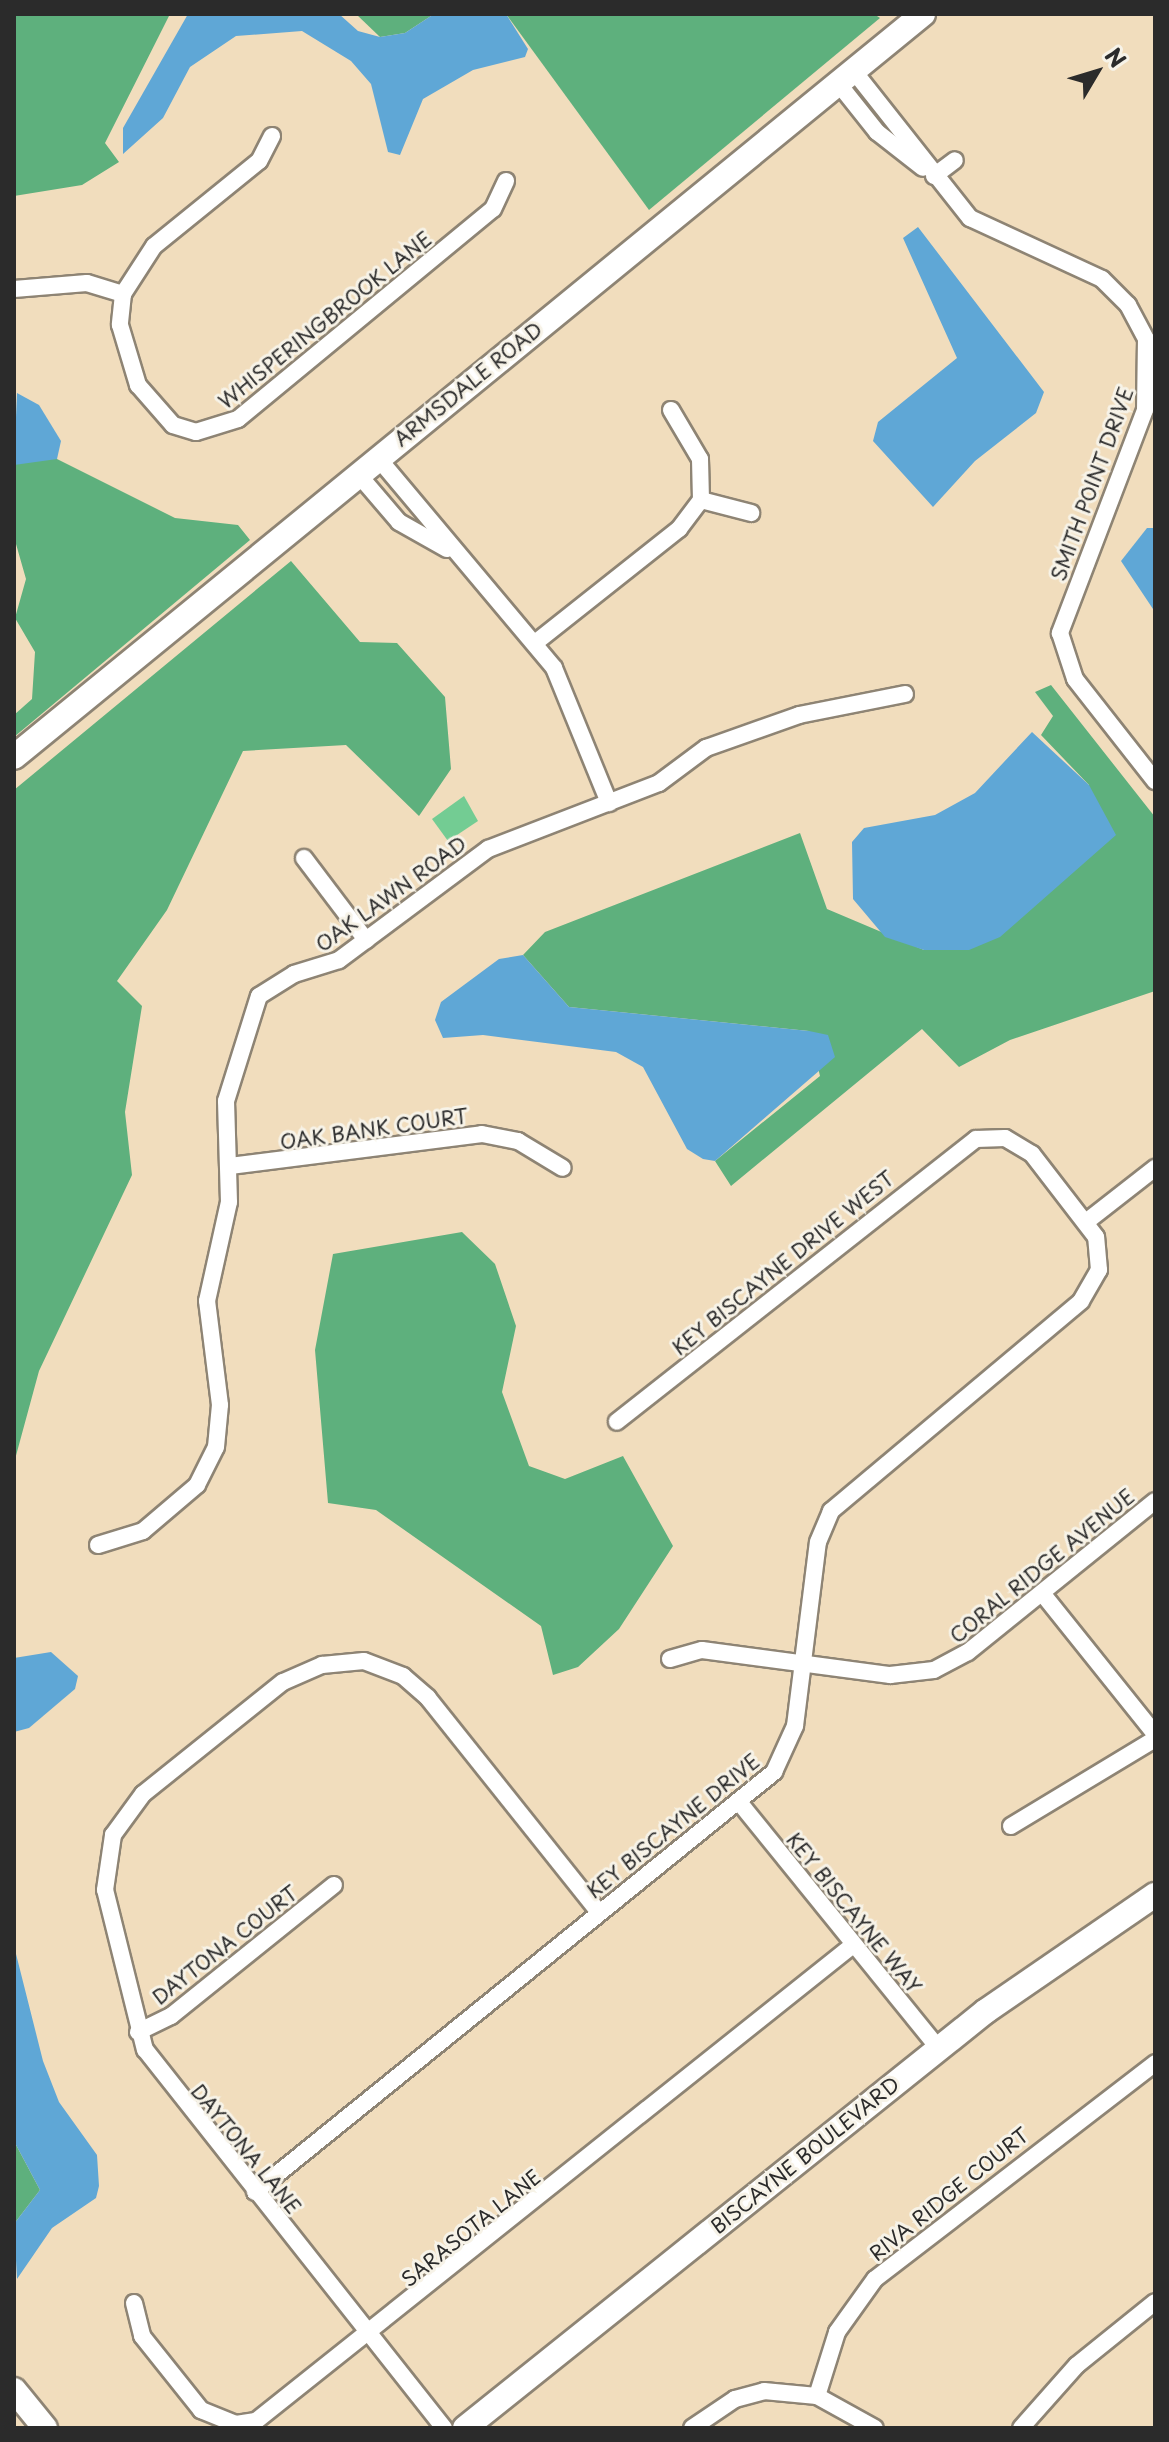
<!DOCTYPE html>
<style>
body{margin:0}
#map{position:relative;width:1169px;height:2442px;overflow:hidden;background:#f1ddbd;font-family:"Playpen Sans",sans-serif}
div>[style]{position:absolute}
.green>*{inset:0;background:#73cc93}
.forest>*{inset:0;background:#5eb07d}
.water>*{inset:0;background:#5fa7d6}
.roads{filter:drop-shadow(2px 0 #8e8474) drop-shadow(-2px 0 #8e8474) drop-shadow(0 2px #8e8474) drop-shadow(0 -2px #8e8474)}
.street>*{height:16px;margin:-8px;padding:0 8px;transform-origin:8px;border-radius:8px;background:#fff}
.secondary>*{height:24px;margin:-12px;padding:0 12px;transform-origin:12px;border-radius:12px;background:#fff}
span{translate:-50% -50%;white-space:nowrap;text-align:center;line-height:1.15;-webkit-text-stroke:6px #f7f3e8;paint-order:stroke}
.street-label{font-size:20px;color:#2b2b2b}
.frame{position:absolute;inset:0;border:16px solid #2b2b2b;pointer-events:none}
.north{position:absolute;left:1057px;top:32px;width:80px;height:80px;-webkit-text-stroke:6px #f7f3e8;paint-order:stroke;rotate:52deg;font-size:22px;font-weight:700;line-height:32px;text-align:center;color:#2b2b2b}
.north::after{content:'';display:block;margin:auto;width:28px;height:36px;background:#2b2b2b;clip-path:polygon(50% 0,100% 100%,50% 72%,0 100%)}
</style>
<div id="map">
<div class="green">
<div style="clip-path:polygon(464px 796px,478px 821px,448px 841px,432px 819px)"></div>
</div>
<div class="forest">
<div style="clip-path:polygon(14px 14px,170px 14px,105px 143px,119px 162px,82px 185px,14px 196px)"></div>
<div style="clip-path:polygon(356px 14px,434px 14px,405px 33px,380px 37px)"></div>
<div style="clip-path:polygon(506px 14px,874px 14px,880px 18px,649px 210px)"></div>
<div style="clip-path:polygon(30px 458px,57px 459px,175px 518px,238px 525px,250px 540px,14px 737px,14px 715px,32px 699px,35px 652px,15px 618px,26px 579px,14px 537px,14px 465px)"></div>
<div style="clip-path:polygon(291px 561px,360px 642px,397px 643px,445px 697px,451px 769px,419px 816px,346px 745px,243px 751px,167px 910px,117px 981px,142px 1006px,125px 1112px,132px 1175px,39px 1371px,14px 1463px,14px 790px)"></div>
<div style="clip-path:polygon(1051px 685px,1155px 817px,1155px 991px,1010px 1040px,959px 1067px,922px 1029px,731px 1186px,715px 1161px,820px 1076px,809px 1031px,569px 1007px,523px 955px,545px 932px,800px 833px,827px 909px,924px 950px,1089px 785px,1041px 735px,1053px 716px,1035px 692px)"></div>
<div style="clip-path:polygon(462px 1232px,495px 1264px,516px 1326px,502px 1392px,529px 1466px,565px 1479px,623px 1456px,673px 1546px,619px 1629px,578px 1667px,553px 1675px,541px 1626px,376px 1510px,328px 1503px,315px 1350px,333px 1254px)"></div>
<div style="clip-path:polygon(14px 2141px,40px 2190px,14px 2224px)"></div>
</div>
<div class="water">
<div style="clip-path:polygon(188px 14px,339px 14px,358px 31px,380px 37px,405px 33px,434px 14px,506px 14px,528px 49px,525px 57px,473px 70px,423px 99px,400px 155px,388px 152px,371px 84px,351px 61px,302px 31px,236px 36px,190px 67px,163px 118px,123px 154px,123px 128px)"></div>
<div style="clip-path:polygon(918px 227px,1044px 392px,1036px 413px,975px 461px,933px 507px,873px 441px,878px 422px,957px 358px,903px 238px)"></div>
<div style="clip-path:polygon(17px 393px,39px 405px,61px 441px,57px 459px,14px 465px)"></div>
<div style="clip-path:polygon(1147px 528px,1155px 528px,1155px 612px,1121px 561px)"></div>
<div style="clip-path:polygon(1032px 732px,1089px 785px,1116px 835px,1000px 937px,969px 950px,924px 950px,885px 937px,853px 899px,852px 842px,864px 828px,935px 815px,975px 793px)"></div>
<div style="clip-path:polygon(523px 955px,569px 1007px,809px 1031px,828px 1035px,835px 1057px,715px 1161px,703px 1159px,687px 1149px,643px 1067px,616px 1052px,483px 1035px,443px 1038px,435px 1020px,441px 1002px,499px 959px)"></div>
<div style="clip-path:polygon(51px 1652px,78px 1676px,75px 1689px,29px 1728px,14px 1732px,14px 1658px)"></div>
<div style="clip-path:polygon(14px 1946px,43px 2061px,59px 2102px,97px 2155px,99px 2186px,96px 2198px,52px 2228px,17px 2279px,14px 2224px,40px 2190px,14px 2141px)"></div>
</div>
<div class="roads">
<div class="street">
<div style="left:853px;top:70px;width:189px;rotate:51.7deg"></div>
<div style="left:970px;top:218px;width:145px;rotate:24.8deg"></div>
<div style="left:1102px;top:279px;width:37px;rotate:45deg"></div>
<div style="left:1128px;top:305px;width:38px;rotate:62deg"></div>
<div style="left:1146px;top:339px;width:71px;rotate:90.8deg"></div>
<div style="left:1145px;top:410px;width:239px;rotate:110.9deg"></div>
<div style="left:1060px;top:633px;width:48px;rotate:71.9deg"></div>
<div style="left:1075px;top:679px;width:130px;rotate:51.9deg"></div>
<div style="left:838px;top:83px;width:63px;rotate:51.5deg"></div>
<div style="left:877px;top:132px;width:58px;rotate:38deg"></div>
<div style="left:272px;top:136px;width:28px;rotate:117deg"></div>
<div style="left:259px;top:161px;width:135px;rotate:141deg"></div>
<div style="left:154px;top:246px;width:57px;rotate:122.9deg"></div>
<div style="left:123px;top:294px;width:31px;rotate:96deg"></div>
<div style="left:120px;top:325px;width:63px;rotate:73.3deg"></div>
<div style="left:138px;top:385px;width:53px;rotate:48.8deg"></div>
<div style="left:173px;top:425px;width:24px;rotate:17deg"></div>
<div style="left:196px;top:432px;width:44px;rotate:-17.2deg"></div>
<div style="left:238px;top:419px;width:330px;rotate:-39.5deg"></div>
<div style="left:493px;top:209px;width:31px;rotate:-65deg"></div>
<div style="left:934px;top:176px;width:26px;rotate:-37deg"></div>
<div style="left:14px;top:289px;width:73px;rotate:-4.7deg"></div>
<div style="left:87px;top:283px;width:38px;rotate:17deg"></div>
<div style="left:378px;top:458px;width:274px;rotate:50deg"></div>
<div style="left:554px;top:668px;width:146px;rotate:67.8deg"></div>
<div style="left:358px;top:474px;width:63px;rotate:49.5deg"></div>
<div style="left:399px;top:522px;width:55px;rotate:29.4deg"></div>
<div style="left:701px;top:500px;width:52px;rotate:14.6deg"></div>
<div style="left:535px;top:643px;width:184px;rotate:-38.4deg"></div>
<div style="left:679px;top:529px;width:36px;rotate:-53deg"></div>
<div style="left:701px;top:500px;width:41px;rotate:-91.4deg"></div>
<div style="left:700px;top:459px;width:57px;rotate:-120.6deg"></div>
<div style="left:304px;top:858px;width:103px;rotate:52.9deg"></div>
<div style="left:230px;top:1166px;width:254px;rotate:-7.2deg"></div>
<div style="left:482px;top:1134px;width:37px;rotate:11deg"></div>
<div style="left:518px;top:1141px;width:52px;rotate:31deg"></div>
<div style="left:1086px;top:1222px;width:88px;rotate:-38deg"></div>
<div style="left:98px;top:1545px;width:47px;rotate:-17.3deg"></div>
<div style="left:143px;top:1531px;width:71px;rotate:-40.4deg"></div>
<div style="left:197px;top:1485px;width:42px;rotate:-63.4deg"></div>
<div style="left:216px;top:1447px;width:42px;rotate:-84.6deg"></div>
<div style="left:220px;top:1405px;width:105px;rotate:-97.1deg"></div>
<div style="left:207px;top:1301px;width:101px;rotate:-77.5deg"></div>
<div style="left:229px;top:1202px;width:101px;rotate:-91.7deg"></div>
<div style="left:226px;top:1101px;width:110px;rotate:-72.6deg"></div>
<div style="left:259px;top:996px;width:41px;rotate:-32.2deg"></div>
<div style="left:294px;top:974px;width:47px;rotate:-17.3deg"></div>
<div style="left:339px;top:960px;width:186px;rotate:-36.7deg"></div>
<div style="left:488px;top:849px;width:183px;rotate:-21.1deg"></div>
<div style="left:659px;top:783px;width:59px;rotate:-36.7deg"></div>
<div style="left:706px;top:748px;width:99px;rotate:-19.5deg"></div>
<div style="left:799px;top:715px;width:108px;rotate:-11.2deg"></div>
<div style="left:1042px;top:1593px;width:181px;rotate:51.3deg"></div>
<div style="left:670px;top:1659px;width:33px;rotate:-16deg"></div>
<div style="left:702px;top:1650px;width:190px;rotate:7.6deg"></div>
<div style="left:890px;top:1675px;width:44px;rotate:-6.5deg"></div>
<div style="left:934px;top:1670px;width:38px;rotate:-28deg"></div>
<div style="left:968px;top:1652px;width:240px;rotate:-38.9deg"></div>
<div style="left:739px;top:1802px;width:316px;rotate:51deg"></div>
<div style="left:1011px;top:1826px;width:168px;rotate:-31.1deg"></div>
<div style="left:138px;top:2032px;width:37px;rotate:-26deg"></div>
<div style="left:171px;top:2016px;width:209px;rotate:-38.8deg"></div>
<div style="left:255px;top:2192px;width:668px;rotate:-38.98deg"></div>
<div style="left:774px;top:1772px;width:51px;rotate:-65.5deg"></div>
<div style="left:795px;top:1726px;width:185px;rotate:-82.9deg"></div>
<div style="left:818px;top:1542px;width:34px;rotate:-67deg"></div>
<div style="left:831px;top:1511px;width:326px;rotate:-40deg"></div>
<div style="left:1081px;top:1301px;width:36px;rotate:-60deg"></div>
<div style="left:1099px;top:1270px;width:33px;rotate:-95deg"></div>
<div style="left:1096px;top:1237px;width:105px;rotate:-127.6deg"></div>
<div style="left:1032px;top:1154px;width:31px;rotate:-149deg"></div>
<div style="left:1005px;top:1138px;width:29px;rotate:178deg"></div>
<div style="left:976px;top:1139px;width:457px;rotate:141.8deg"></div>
<div style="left:134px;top:2303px;width:34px;rotate:76deg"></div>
<div style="left:142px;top:2336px;width:95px;rotate:51.4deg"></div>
<div style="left:201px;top:2410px;width:38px;rotate:22deg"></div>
<div style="left:236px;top:2424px;width:20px;rotate:-9deg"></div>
<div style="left:256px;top:2421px;width:764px;rotate:-38.57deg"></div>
<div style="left:817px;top:2396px;width:67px;rotate:-72.6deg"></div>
<div style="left:837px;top:2332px;width:65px;rotate:-54.4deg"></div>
<div style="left:875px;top:2279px;width:354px;rotate:-37.6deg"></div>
<div style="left:444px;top:2428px;width:482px;rotate:-128.3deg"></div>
<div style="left:145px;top:2050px;width:165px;rotate:-104deg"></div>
<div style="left:105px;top:1890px;width:56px;rotate:-81.7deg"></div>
<div style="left:113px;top:1835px;width:51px;rotate:-53.8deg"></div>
<div style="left:143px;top:1794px;width:179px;rotate:-38.7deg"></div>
<div style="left:283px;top:1682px;width:43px;rotate:-23.6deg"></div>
<div style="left:322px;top:1665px;width:42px;rotate:-5.4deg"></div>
<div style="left:364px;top:1661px;width:42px;rotate:21deg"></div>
<div style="left:403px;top:1676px;width:33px;rotate:41deg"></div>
<div style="left:428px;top:1698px;width:274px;rotate:51.4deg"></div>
<div style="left:692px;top:2428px;width:52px;rotate:-34deg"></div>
<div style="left:735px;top:2399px;width:30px;rotate:-15deg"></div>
<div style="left:764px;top:2391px;width:53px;rotate:5.4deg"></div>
<div style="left:817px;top:2396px;width:66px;rotate:28.9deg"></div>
<div style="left:1021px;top:2428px;width:84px;rotate:-48.4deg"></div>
<div style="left:1077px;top:2365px;width:100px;rotate:-38.9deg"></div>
</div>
<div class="secondary">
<div style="left:14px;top:757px;width:1174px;rotate:-39.26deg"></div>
<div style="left:14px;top:2390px;width:49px;rotate:50.8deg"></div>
<div style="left:465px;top:2428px;width:667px;rotate:-38.67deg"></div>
<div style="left:986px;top:2011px;width:205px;rotate:-34.5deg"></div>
</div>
</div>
<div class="street-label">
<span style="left:325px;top:320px;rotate:-39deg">WHISPERINGBROOK LANE</span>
<span style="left:468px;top:384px;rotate:-39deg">ARMSDALE ROAD</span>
<span style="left:1092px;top:484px;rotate:-70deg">SMITH POINT DRIVE</span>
<span style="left:391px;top:894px;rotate:-36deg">OAK LAWN ROAD</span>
<span style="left:374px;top:1129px;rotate:-8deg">OAK BANK COURT</span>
<span style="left:783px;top:1263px;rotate:-39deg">KEY BISCAYNE DRIVE WEST</span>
<span style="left:1042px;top:1566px;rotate:-39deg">CORAL RIDGE AVENUE</span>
<span style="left:673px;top:1826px;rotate:-39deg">KEY BISCAYNE DRIVE</span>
<span style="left:854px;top:1913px;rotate:51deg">KEY BISCAYNE WAY</span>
<span style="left:225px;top:1945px;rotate:-38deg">DAYTONA COURT</span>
<span style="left:246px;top:2149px;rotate:51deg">DAYTONA LANE</span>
<span style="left:805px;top:2155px;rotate:-39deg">BISCAYNE BOULEVARD</span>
<span style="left:949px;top:2194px;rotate:-39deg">RIVA RIDGE COURT</span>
<span style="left:471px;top:2228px;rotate:-39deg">SARASOTA LANE</span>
</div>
<div class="frame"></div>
<div class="north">N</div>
</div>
